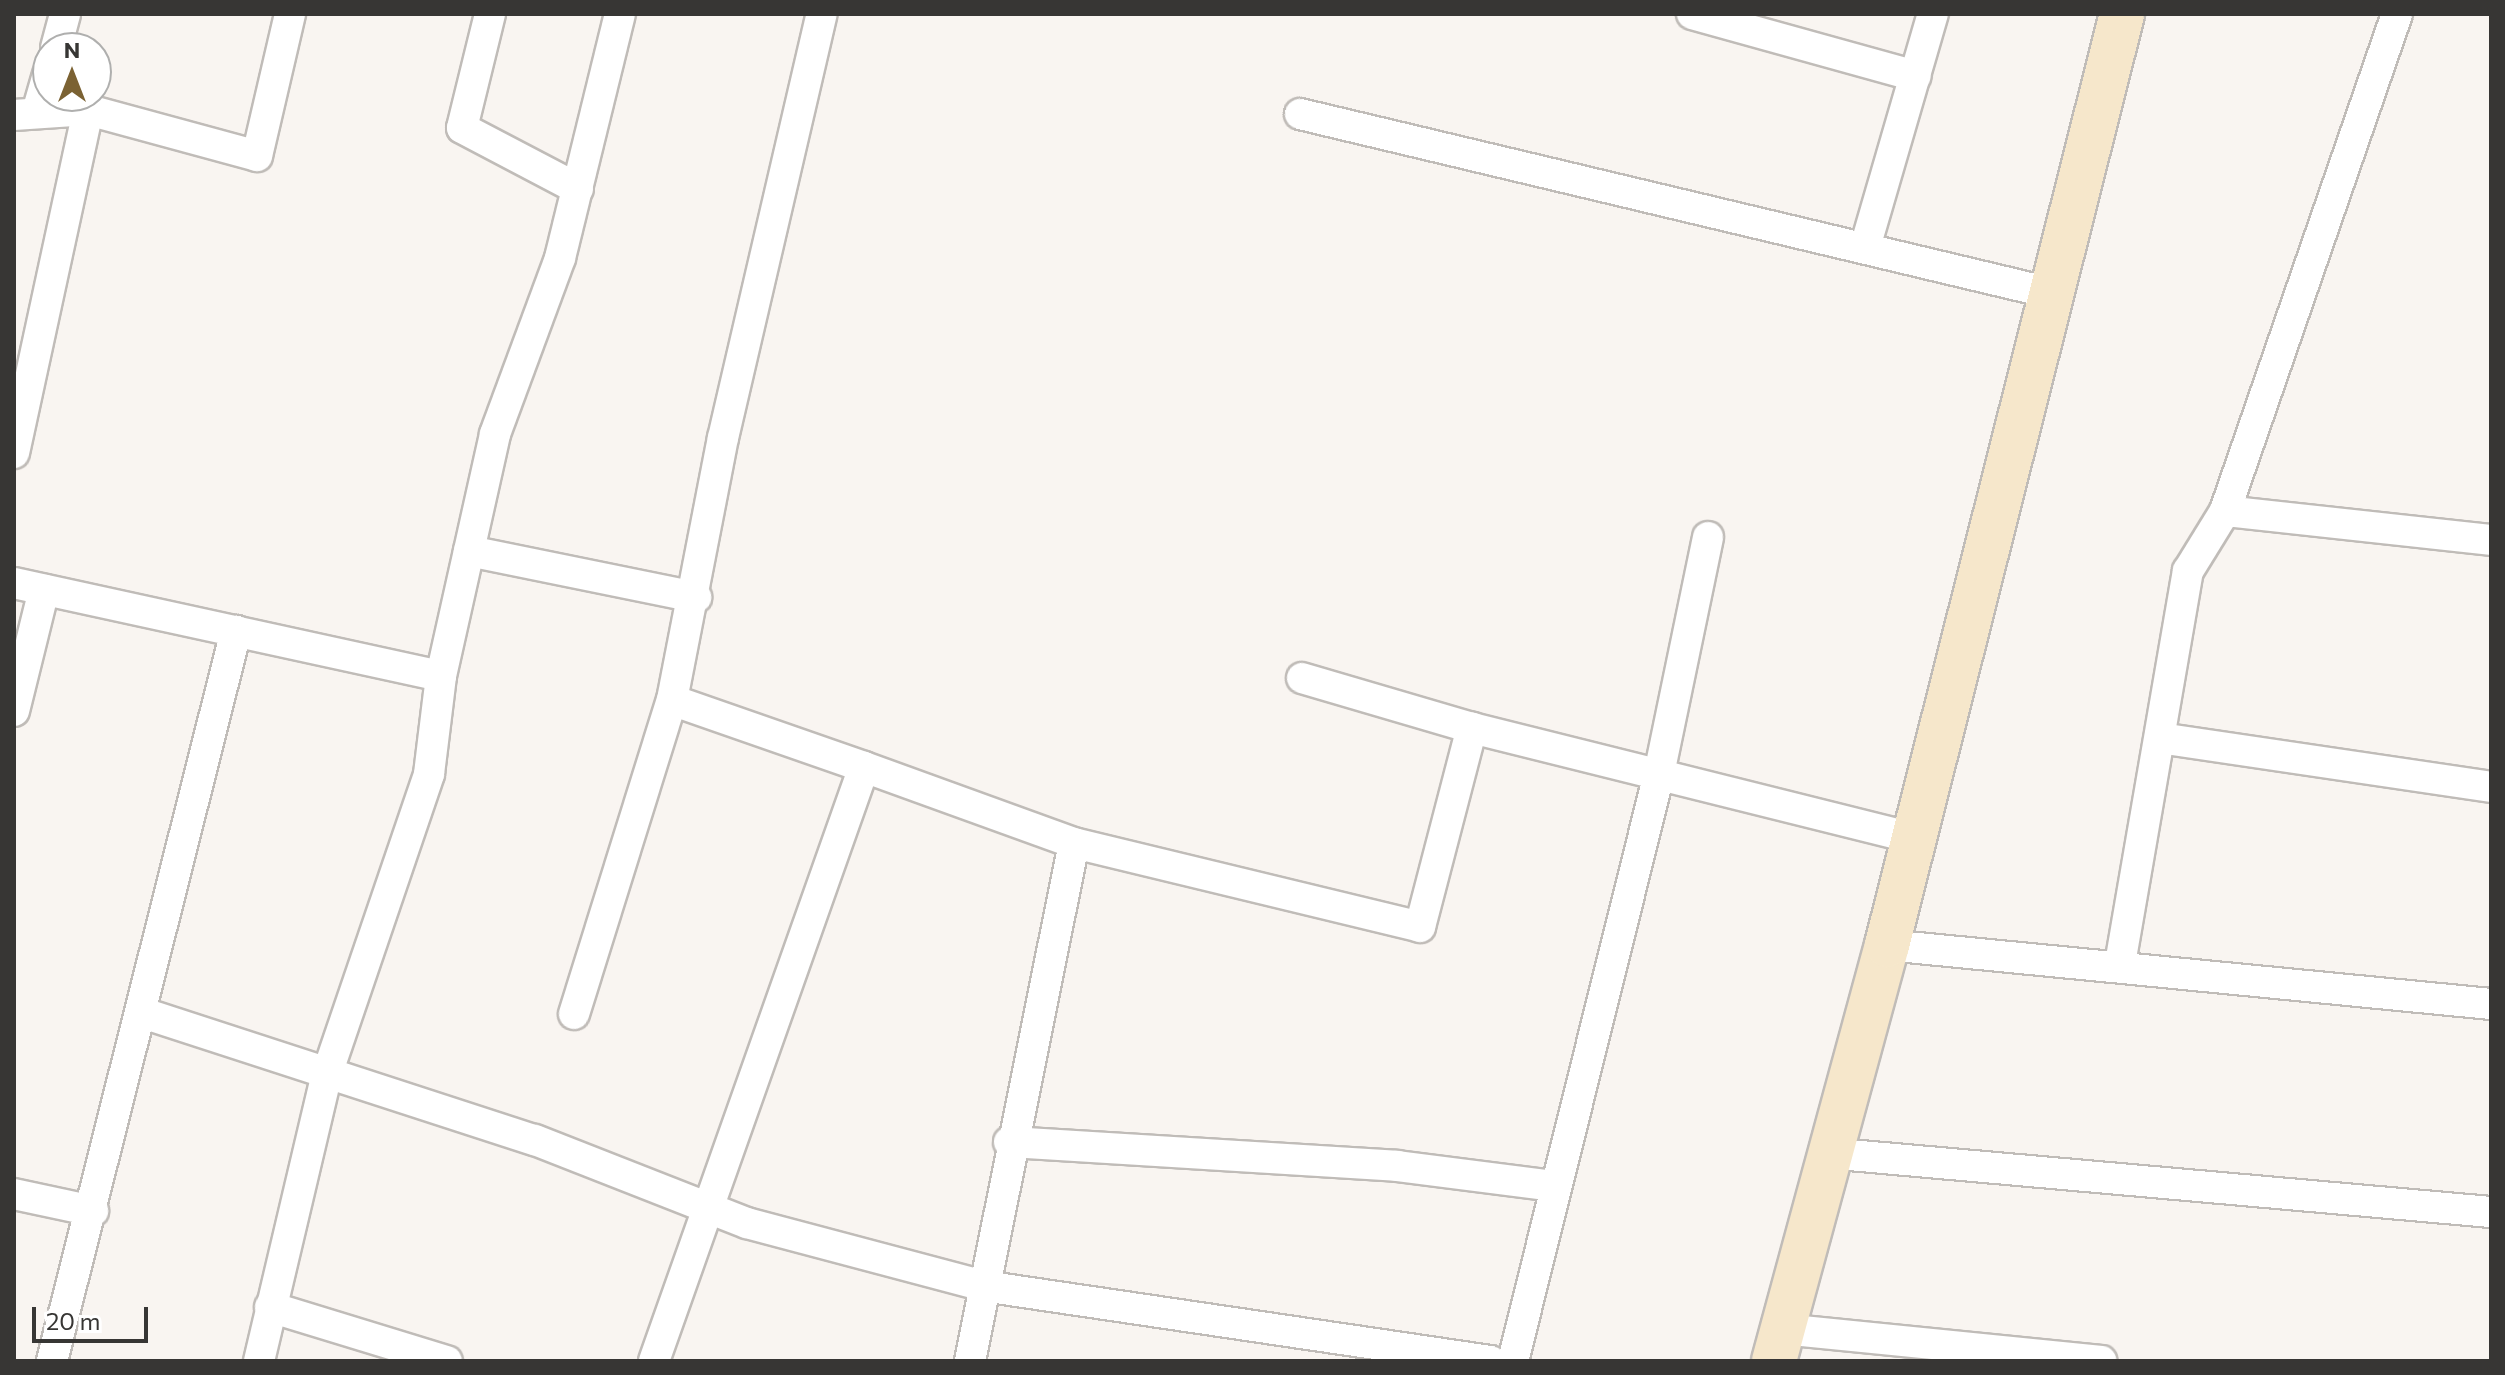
<!DOCTYPE html>
<style>
body{margin:0}
#map{position:relative;width:2505px;height:1375px;overflow:hidden;background:#f9f5f1;font-family:Commissioner,sans-serif}
div>[style]{position:absolute}
.roads{filter:drop-shadow(2px 0 #c0bcb8) drop-shadow(-2px 0 #c0bcb8) drop-shadow(0 2px #c0bcb8) drop-shadow(0 -2px #c0bcb8)}
.street>*{height:30px;margin:-15px;padding:0 15px;transform-origin:15px;border-radius:15px;background:#fff}
.secondary>*{height:44px;margin:-22px;padding:0 22px;transform-origin:22px;border-radius:22px;background:#f6e7cb}
span{translate:-50% -50%;white-space:nowrap;text-align:center;line-height:1.15;-webkit-text-stroke:6px #fff;paint-order:stroke}
.frame{position:absolute;inset:0;border:16px solid #373634;pointer-events:none}
.north{position:absolute;left:32px;top:32px;width:80px;height:80px;box-sizing:border-box;background:#fff;border:2px solid #afafae;border-radius:50%;rotate:0deg;font-size:22px;font-weight:700;line-height:32px;text-align:center;color:#373634}
.north::after{content:'';display:block;margin:auto;width:28px;height:36px;background:#7b6233;clip-path:polygon(50% 0,100% 100%,50% 72%,0 100%)}
.scale{position:absolute;left:32px;top:1307px;width:116px;height:36px;box-sizing:border-box;border:4px solid #373634;border-top:0;padding-left:10px;font-size:24px;line-height:28px;white-space:nowrap;color:#373634;-webkit-text-stroke:6px #fff;paint-order:stroke}
</style>
<div id="map">
<div class="roads">
<div class="street">
<div style="left:490px;top:14px;width:117px;rotate:103.8deg"></div>
<div style="left:462px;top:128px;width:131px;rotate:27.7deg"></div>
<div style="left:1692px;top:14px;width:232px;rotate:15.5deg"></div>
<div style="left:56px;top:48px;width:35px;rotate:-75deg"></div>
<div style="left:38px;top:109px;width:36px;rotate:-74deg"></div>
<div style="left:1300px;top:114px;width:772px;rotate:13.41deg"></div>
<div style="left:14px;top:115px;width:74px;rotate:-3.9deg"></div>
<div style="left:88px;top:110px;width:175px;rotate:15.2deg"></div>
<div style="left:257px;top:156px;width:146px;rotate:-76.9deg"></div>
<div style="left:1866px;top:244px;width:240px;rotate:-73.8deg"></div>
<div style="left:14px;top:453px;width:351px;rotate:-77.8deg"></div>
<div style="left:2225px;top:511px;width:268px;rotate:6.2deg"></div>
<div style="left:469px;top:551px;width:232px;rotate:11.5deg"></div>
<div style="left:14px;top:583px;width:437px;rotate:12.3deg"></div>
<div style="left:1302px;top:678px;width:177px;rotate:16.4deg"></div>
<div style="left:1472px;top:728px;width:455px;rotate:14deg"></div>
<div style="left:14px;top:711px;width:125px;rotate:-76.1deg"></div>
<div style="left:2160px;top:738px;width:335px;rotate:8.4deg"></div>
<div style="left:864px;top:767px;width:223px;rotate:19.9deg"></div>
<div style="left:1074px;top:843px;width:356px;rotate:13.6deg"></div>
<div style="left:1420px;top:927px;width:206px;rotate:-75.4deg"></div>
<div style="left:1887px;top:945px;width:607px;rotate:5.58deg"></div>
<div style="left:2120px;top:964px;width:399px;rotate:-80.2deg"></div>
<div style="left:2188px;top:571px;width:70px;rotate:-58.3deg"></div>
<div style="left:2225px;top:511px;width:526px;rotate:-70.91deg"></div>
<div style="left:143px;top:1013px;width:412px;rotate:18deg"></div>
<div style="left:535px;top:1140px;width:228px;rotate:21.4deg"></div>
<div style="left:747px;top:1223px;width:244px;rotate:14.9deg"></div>
<div style="left:983px;top:1286px;width:513px;rotate:8.41deg"></div>
<div style="left:574px;top:1014px;width:329px;rotate:-72.7deg"></div>
<div style="left:1009px;top:1142px;width:389px;rotate:3.5deg"></div>
<div style="left:1397px;top:1166px;width:158px;rotate:7.3deg"></div>
<div style="left:1827px;top:1153px;width:667px;rotate:5.08deg"></div>
<div style="left:14px;top:1194px;width:81px;rotate:12.1deg"></div>
<div style="left:270px;top:1307px;width:185px;rotate:17deg"></div>
<div style="left:1782px;top:1329px;width:321px;rotate:5.7deg"></div>
<div style="left:52px;top:1361px;width:753px;rotate:-75.85deg"></div>
<div style="left:259px;top:1361px;width:295px;rotate:-76.7deg"></div>
<div style="left:327px;top:1074px;width:317px;rotate:-71.2deg"></div>
<div style="left:429px;top:774px;width:99px;rotate:-83deg"></div>
<div style="left:441px;top:676px;width:248px;rotate:-77.4deg"></div>
<div style="left:495px;top:434px;width:188px;rotate:-69.7deg"></div>
<div style="left:560px;top:258px;width:251px;rotate:-76.2deg"></div>
<div style="left:654px;top:1361px;width:630px;rotate:-70.53deg"></div>
<div style="left:864px;top:767px;width:203px;rotate:-160.8deg"></div>
<div style="left:672px;top:700px;width:267px;rotate:-79deg"></div>
<div style="left:723px;top:438px;width:435px;rotate:-76.9deg"></div>
<div style="left:970px;top:1361px;width:528px;rotate:-78.65deg"></div>
<div style="left:1513px;top:1361px;width:605px;rotate:-76.03deg"></div>
<div style="left:1659px;top:774px;width:242px;rotate:-78.3deg"></div>
</div>
<div class="secondary">
<div style="left:1774px;top:1361px;width:431px;rotate:-74.8deg"></div>
<div style="left:1887px;top:945px;width:960px;rotate:-75.83deg"></div>
</div>
</div>
<div class="frame"></div>
<div class="north">N</div>
<div class="scale">20 m</div>
</div>
